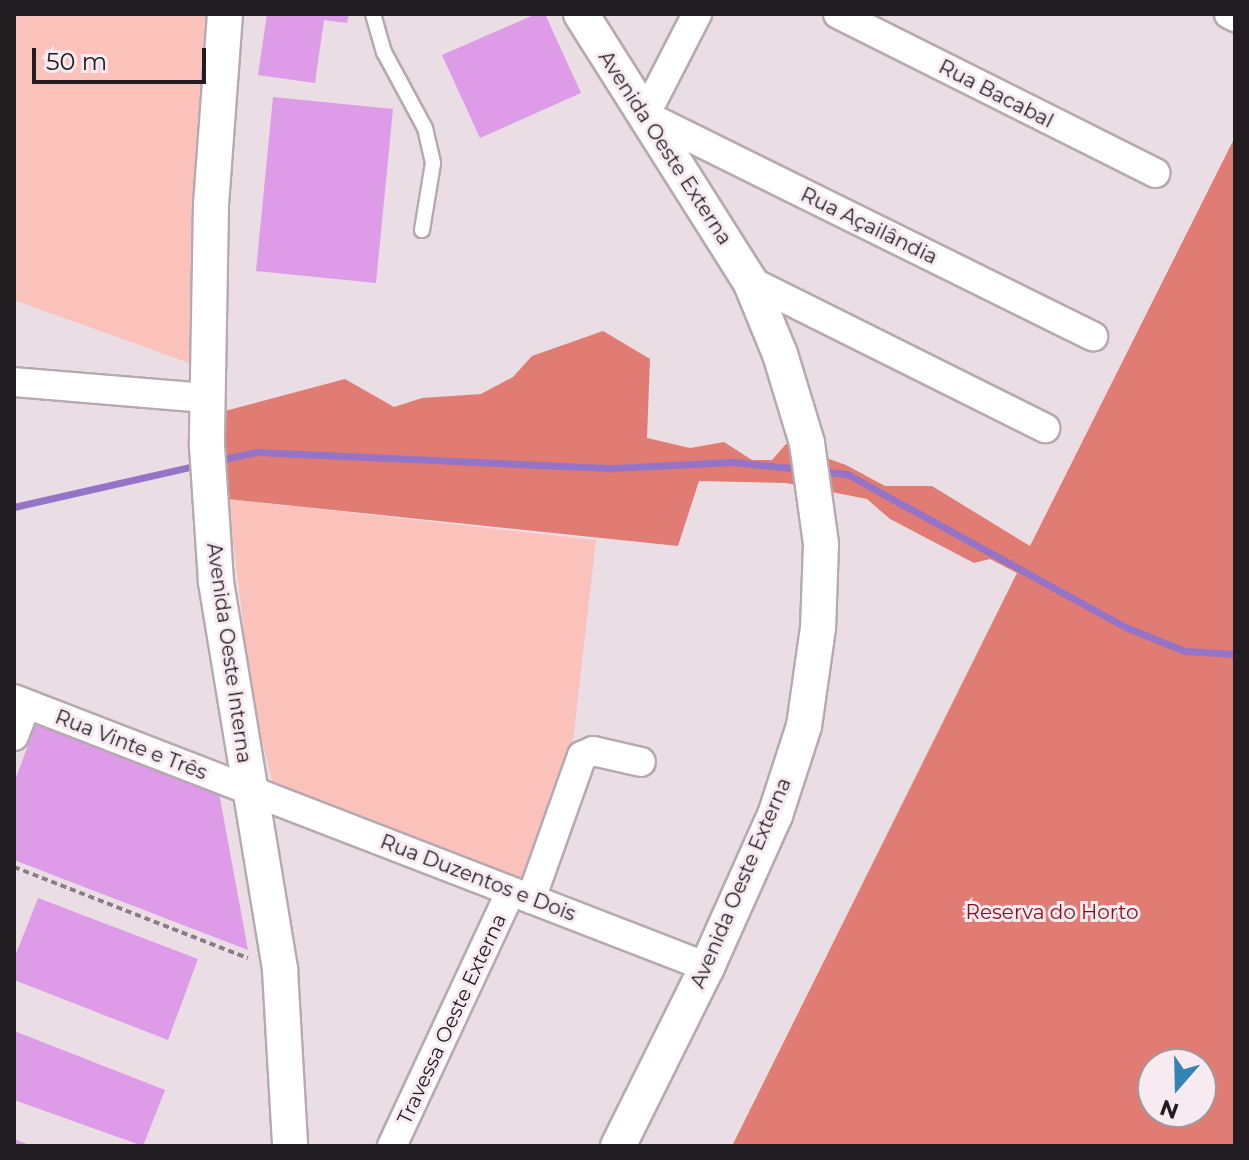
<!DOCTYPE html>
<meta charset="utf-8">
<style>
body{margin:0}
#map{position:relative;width:1249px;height:1160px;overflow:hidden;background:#eadde4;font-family:Montserrat,sans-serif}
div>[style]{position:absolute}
.green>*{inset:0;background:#fac2bb}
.forest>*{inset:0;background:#e07c73}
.stream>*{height:7px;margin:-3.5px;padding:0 3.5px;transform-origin:3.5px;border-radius:3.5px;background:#9573c6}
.building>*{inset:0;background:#de9be7}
.path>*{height:4px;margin-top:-2px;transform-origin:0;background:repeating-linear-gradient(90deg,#877e83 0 6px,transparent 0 10px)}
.roads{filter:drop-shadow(2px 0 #b6a9b0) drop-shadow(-2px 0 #b6a9b0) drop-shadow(0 2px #b6a9b0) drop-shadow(0 -2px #b6a9b0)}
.service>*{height:14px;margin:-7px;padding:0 7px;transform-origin:7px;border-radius:7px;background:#fff}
.minor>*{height:28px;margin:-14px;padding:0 14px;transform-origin:14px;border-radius:14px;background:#fff}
.tertiary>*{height:34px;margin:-17px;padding:0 17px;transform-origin:17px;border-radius:17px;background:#fff}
span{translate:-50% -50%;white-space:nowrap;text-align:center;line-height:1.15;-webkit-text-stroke:6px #f7eaf1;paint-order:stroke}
.street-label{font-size:20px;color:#211c1f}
.park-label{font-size:20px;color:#8a0d14}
.frame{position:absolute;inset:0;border:16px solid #211c1f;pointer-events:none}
.north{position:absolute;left:1137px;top:1048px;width:80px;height:80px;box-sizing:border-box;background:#f7eaf1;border:2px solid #a1989d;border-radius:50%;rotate:200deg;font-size:22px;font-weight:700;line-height:32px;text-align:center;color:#211c1f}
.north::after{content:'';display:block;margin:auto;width:28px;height:36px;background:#3184b4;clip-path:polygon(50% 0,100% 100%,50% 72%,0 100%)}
.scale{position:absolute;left:32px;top:48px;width:174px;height:36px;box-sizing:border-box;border:4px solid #211c1f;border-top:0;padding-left:10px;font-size:24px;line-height:28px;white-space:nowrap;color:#211c1f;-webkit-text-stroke:6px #f7eaf1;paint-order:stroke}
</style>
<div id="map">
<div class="green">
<div style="clip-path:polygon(14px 14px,215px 14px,192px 255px,192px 364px,14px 300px)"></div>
<div style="clip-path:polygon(228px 499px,596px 540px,573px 740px,524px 880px,273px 784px,253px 705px)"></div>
</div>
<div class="forest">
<div style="clip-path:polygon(evenodd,1235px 137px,1235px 1146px,732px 1146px,1017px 573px,990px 559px,974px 563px,890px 519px,867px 499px,786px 483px,699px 481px,678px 546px,228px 499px,221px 412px,345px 379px,394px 407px,422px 398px,481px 394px,513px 377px,532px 356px,603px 331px,650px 359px,647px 438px,690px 448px,724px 442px,752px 460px,772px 460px,786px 444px,846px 465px,885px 486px,932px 486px,1030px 546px,1235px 137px,1153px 1064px,1201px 1064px,1201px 1112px,1153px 1112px,1153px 1064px)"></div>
</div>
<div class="stream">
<div style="left:219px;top:460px;width:38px;rotate:-12deg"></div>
<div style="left:256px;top:452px;width:357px;rotate:2.6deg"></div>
<div style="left:613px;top:468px;width:120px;rotate:-2.9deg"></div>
<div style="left:733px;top:462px;width:68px;rotate:5.9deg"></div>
<div style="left:821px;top:471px;width:26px;rotate:7deg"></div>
<div style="left:847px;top:474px;width:317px;rotate:28.8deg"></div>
<div style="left:1125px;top:627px;width:65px;rotate:21.8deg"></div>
<div style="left:1185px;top:651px;width:50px;rotate:3.4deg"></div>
<div style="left:14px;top:507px;width:190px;rotate:-12.8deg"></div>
</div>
<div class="building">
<div style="clip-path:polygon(267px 14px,349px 14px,347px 23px,324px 20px,315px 83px,258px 75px)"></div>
<div style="clip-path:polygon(536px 14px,545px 14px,581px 93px,480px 138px,442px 55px)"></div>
<div style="clip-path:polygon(273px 97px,393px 109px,376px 283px,256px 271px)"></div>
<div style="clip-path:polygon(37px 721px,219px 793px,248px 950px,14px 860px,14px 783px)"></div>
<div style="clip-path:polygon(38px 898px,198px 959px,168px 1040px,14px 980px,14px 959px)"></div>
<div style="clip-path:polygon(14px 1031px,165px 1090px,143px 1146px,14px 1100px)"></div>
<div style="clip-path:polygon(14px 1139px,32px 1146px,14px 1146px)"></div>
</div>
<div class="path">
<div style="left:14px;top:867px;width:251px;rotate:21.3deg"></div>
</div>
<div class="roads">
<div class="service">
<div style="left:373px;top:14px;width:40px;rotate:74deg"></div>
<div style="left:384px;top:52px;width:86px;rotate:61.7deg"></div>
<div style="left:425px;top:128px;width:36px;rotate:77deg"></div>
<div style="left:433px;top:163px;width:68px;rotate:99.3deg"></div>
</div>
<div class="minor">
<div style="left:697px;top:14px;width:114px;rotate:117.2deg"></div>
<div style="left:645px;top:115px;width:500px;rotate:26.3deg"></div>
<div style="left:838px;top:14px;width:355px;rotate:26.6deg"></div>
<div style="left:1229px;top:14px;width:7px;rotate:27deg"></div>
<div style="left:750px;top:281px;width:330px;rotate:26.5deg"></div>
<div style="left:14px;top:382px;width:193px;rotate:4.8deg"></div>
<div style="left:14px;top:699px;width:743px;rotate:21.14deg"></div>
<div style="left:14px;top:736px;width:34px;rotate:-69deg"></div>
<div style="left:531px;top:899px;width:152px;rotate:-70.4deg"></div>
<div style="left:582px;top:756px;width:12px;rotate:-24deg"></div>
<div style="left:593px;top:751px;width:49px;rotate:12.9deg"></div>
<div style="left:392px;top:1146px;width:281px;rotate:-65deg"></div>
</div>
<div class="tertiary">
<div style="left:225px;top:14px;width:192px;rotate:94.2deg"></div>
<div style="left:211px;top:205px;width:241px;rotate:91deg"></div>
<div style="left:207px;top:446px;width:136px;rotate:86.2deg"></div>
<div style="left:216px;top:582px;width:393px;rotate:80.6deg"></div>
<div style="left:280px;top:970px;width:176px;rotate:86.7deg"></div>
<div style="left:581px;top:14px;width:316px;rotate:57.7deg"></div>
<div style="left:750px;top:281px;width:79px;rotate:67.7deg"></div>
<div style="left:780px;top:354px;width:93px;rotate:73.1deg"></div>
<div style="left:807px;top:443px;width:102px;rotate:82.1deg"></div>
<div style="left:821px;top:544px;width:84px;rotate:92deg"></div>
<div style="left:818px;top:628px;width:99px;rotate:98.1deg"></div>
<div style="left:804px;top:726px;width:94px;rotate:108deg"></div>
<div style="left:775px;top:815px;width:167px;rotate:114.1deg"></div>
<div style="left:707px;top:967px;width:200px;rotate:116.4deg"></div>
</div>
</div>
<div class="street-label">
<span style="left:996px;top:94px;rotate:27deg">Rua Bacabal</span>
<span style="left:665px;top:148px;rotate:57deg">Avenida Oeste Externa</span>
<span style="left:869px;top:226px;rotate:26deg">Rua Açailândia</span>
<span style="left:229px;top:653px;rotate:82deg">Avenida Oeste Interna</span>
<span style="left:131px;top:745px;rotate:21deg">Rua Vinte e Três</span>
<span style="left:478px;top:878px;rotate:21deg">Rua Duzentos e Dois</span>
<span style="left:741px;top:883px;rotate:-67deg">Avenida Oeste Externa</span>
<span style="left:452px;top:1019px;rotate:-65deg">Travessa Oeste Externa</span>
</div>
<div class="park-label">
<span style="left:1052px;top:912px">Reserva do Horto</span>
</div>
<div class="frame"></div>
<div class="north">N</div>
<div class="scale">50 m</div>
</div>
